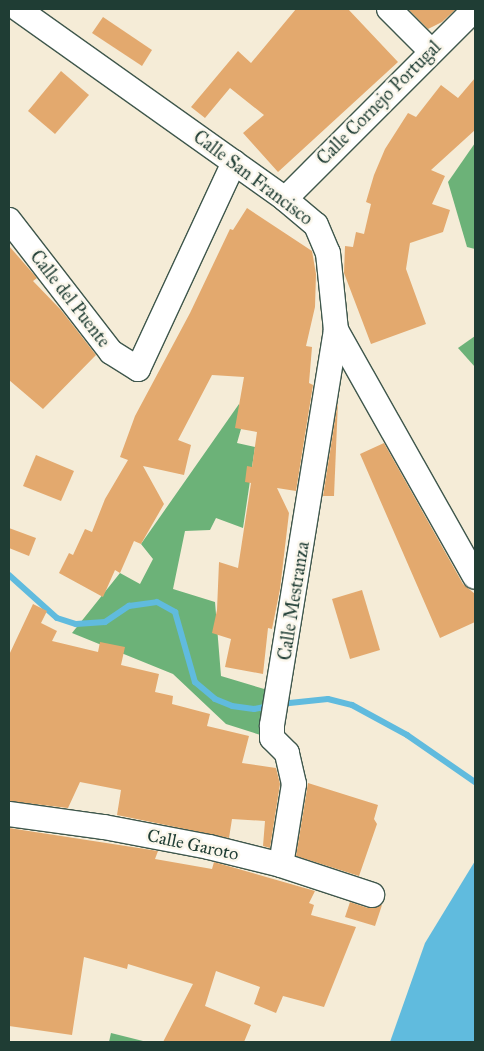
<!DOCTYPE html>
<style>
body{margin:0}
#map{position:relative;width:484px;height:1051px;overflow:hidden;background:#f5ecd7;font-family:"IM FELL Great Primer",serif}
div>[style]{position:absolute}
.forest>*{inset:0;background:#6cb278}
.water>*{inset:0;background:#60bbde}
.stream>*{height:6px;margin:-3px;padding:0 3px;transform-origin:3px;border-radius:3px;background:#60bbde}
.building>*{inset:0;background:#e3a96e}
.roads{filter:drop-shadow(1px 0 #3f574c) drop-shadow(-1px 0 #3f574c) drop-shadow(0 1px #3f574c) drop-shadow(0 -1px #3f574c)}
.minor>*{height:24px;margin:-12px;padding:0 12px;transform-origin:12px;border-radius:12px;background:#fff}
span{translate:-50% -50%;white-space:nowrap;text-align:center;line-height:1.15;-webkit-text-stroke:5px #fbf7ec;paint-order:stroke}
.street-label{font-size:18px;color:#1f3d34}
.frame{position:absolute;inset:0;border:10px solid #1f3d34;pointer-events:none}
</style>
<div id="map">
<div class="forest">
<div style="clip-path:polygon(475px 143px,475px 249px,467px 247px,448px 182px)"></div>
<div style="clip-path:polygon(475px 336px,475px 367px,458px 348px)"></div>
<div style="clip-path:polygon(239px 404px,241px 429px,237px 443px,255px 447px,243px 528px,216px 518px,210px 530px,185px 531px,173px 589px,215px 602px,221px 676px,271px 691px,267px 737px,226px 724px,173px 674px,72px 633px,120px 573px,140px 584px,153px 559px,141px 544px)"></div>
<div style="clip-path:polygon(111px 1033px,143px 1041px,144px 1042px,109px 1042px)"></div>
</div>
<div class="water">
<div style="clip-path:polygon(475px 861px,475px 1042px,390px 1042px,425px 943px)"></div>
</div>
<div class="stream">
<div style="left:9px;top:575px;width:64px;rotate:41.9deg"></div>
<div style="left:57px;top:618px;width:20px;rotate:18deg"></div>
<div style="left:76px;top:624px;width:29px;rotate:-4deg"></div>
<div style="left:105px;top:622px;width:29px;rotate:-34deg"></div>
<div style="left:129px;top:606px;width:28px;rotate:-8deg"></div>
<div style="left:157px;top:602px;width:21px;rotate:29deg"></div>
<div style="left:175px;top:612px;width:73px;rotate:74.1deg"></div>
<div style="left:195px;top:682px;width:26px;rotate:40deg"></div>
<div style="left:215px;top:699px;width:18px;rotate:22deg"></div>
<div style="left:232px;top:706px;width:22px;rotate:8deg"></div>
<div style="left:254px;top:709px;width:16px;rotate:-11deg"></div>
<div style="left:280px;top:704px;width:48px;rotate:-5.9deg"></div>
<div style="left:328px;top:699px;width:25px;rotate:14deg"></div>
<div style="left:352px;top:705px;width:63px;rotate:28.6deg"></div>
<div style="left:407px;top:735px;width:83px;rotate:34.7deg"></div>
</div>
<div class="building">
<div style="clip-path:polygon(296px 9px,348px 9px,398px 62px,278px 172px,243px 133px,264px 115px,230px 88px,205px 118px,191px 107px,238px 51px,251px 63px)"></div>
<div style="clip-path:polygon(408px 9px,456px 9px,442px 22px,428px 29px)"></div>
<div style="clip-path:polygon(103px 17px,152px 50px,142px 66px,92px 33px)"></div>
<div style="clip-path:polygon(61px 71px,89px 95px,55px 134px,28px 111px)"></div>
<div style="clip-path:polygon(475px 78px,475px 130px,431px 170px,445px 176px,432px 204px,450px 210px,443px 232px,410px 243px,406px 269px,426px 324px,371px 344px,344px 273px,345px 246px,353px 247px,356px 232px,364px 234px,371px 204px,366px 202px,374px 175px,385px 149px,408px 113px,416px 117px,441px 85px,458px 98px)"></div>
<div style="clip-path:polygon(247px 208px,312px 251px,316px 274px,315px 307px,306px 346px,312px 347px,309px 383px,313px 385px,296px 491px,277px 488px,289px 513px,280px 589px,272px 629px,268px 628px,263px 674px,225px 667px,231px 639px,212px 633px,217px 610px,219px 562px,238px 568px,251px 483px,245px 482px,247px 466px,252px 467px,257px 432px,235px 428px,244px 377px,212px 375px,178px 440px,191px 445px,184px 475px,143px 466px,164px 504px,141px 544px,134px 541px,120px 573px,115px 570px,103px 597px,59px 573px,69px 553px,73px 555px,85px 529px,92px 532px,105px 499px,128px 460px,120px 457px,135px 416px,190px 313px,230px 229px,233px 230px)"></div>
<div style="clip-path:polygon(9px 246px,37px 278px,33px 281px,61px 310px,96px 355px,43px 409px,9px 380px)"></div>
<div style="clip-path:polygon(338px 401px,334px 496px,323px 496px)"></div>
<div style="clip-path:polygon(384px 443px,463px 584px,475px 594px,475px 622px,440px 638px,360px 454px)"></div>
<div style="clip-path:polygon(36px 455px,74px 471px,61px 501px,23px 486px)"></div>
<div style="clip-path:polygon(9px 528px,36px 538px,29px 556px,9px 548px)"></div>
<div style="clip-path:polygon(362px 590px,380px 650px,350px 659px,332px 599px)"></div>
<div style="clip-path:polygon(33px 604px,47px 611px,41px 623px,57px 631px,52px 641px,98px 652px,100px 642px,125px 647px,121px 665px,159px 674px,155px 692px,173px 696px,172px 704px,210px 714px,207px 726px,249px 736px,242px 763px,276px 768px,280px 784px,270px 848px,263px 846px,265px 821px,232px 819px,229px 838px,117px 815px,121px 790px,80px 782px,68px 808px,9px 801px,9px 655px)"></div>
<div style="clip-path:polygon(308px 783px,378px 805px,374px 819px,377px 824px,359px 876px,296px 856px)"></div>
<div style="clip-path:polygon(9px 828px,158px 851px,155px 859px,212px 869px,214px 862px,315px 891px,309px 903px,314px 905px,311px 915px,356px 927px,324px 1007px,283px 996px,276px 1013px,254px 1004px,260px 987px,216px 971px,205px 1006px,251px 1025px,244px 1042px,163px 1042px,193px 984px,128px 964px,127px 969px,84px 957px,72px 1035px,9px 1026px)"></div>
<div style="clip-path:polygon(350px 902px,368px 908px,382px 905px,375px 926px,345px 917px)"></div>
</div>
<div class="roads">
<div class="minor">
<div style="left:18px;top:9px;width:328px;rotate:35.4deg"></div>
<div style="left:285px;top:199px;width:40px;rotate:40deg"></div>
<div style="left:316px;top:225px;width:30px;rotate:67deg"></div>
<div style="left:328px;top:253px;width:77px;rotate:84.1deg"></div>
<div style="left:336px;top:330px;width:283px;rotate:60.6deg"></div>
<div style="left:389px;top:9px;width:59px;rotate:45deg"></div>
<div style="left:285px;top:199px;width:269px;rotate:-45deg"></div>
<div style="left:9px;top:220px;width:167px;rotate:52.3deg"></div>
<div style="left:111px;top:352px;width:32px;rotate:32deg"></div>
<div style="left:138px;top:369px;width:228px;rotate:-65.1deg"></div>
<div style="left:9px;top:814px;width:96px;rotate:7.8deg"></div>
<div style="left:104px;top:827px;width:107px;rotate:10.8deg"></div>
<div style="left:209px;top:847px;width:74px;rotate:14deg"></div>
<div style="left:281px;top:865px;width:96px;rotate:18.2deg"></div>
<div style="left:281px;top:865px;width:82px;rotate:-80.9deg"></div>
<div style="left:294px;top:784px;width:32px;rotate:-103deg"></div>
<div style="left:287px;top:753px;width:21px;rotate:-135deg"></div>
<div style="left:272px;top:738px;width:13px;rotate:-90deg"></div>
<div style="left:272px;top:725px;width:400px;rotate:-80.8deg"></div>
</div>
</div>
<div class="street-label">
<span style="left:379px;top:103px;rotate:-45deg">Calle Cornejo Portugal</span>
<span style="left:253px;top:178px;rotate:37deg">Calle San Francisco</span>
<span style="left:70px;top:299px;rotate:52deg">Calle del Puente</span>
<span style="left:294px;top:601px;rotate:-81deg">Calle Mestranza</span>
<span style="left:193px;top:845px;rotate:12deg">Calle Garoto</span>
</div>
<div class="frame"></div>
</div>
